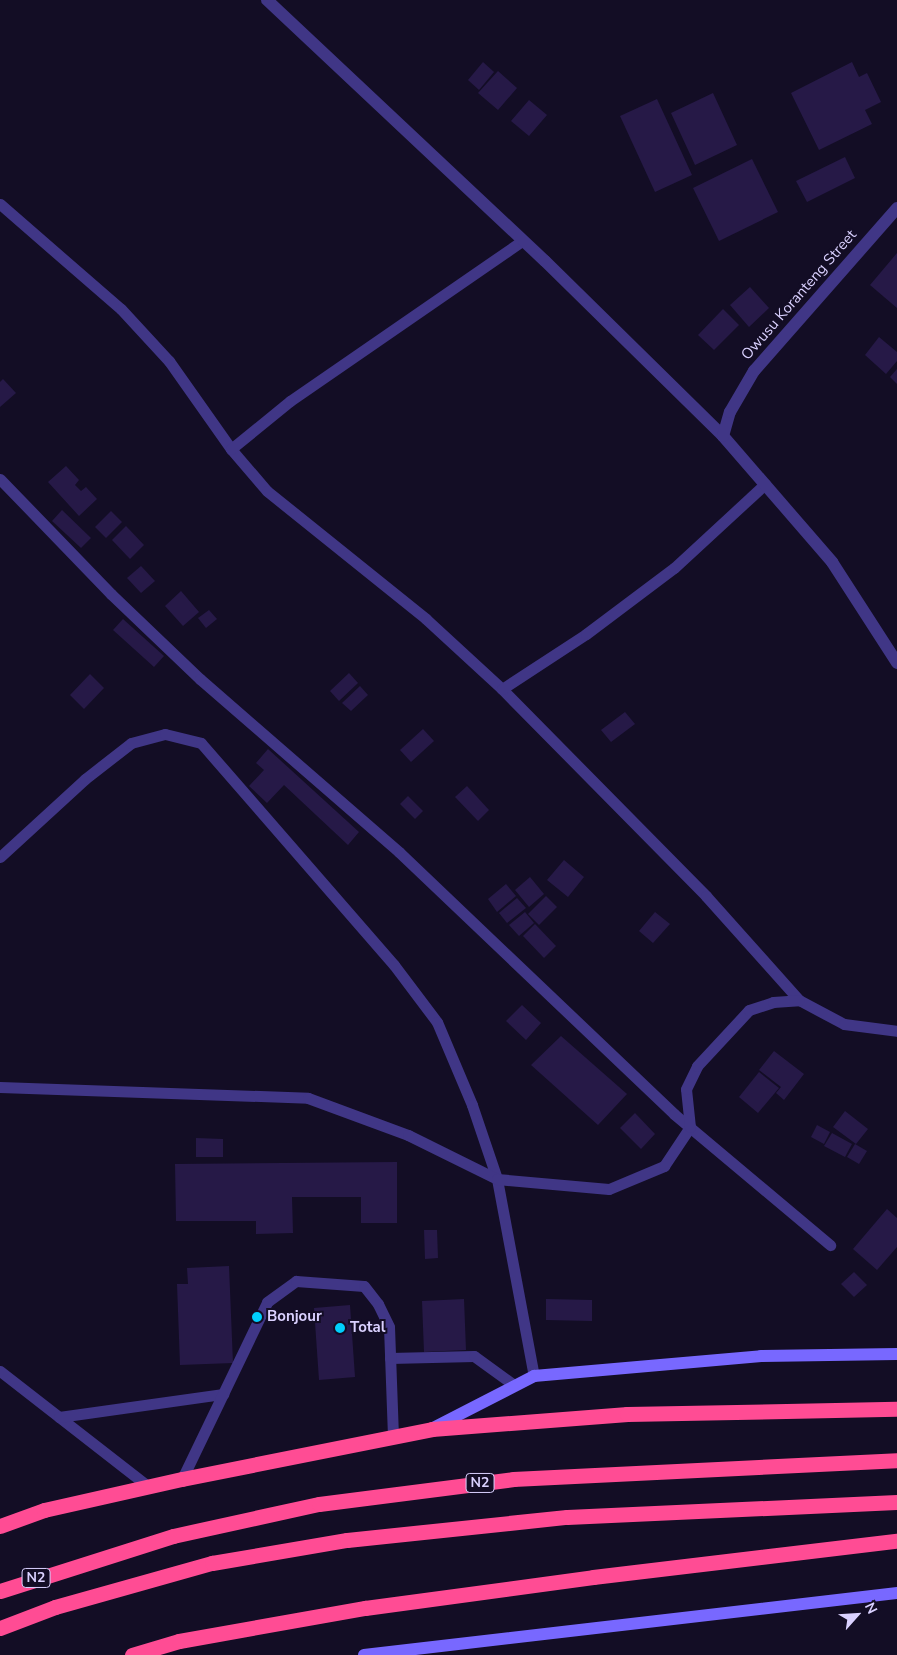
<!DOCTYPE html>
<style>
body{margin:0}
#map{position:relative;width:897px;height:1655px;overflow:hidden;background:#130d25;font-family:"Nunito Sans",sans-serif}
div>[style]{position:absolute}
.building>*{inset:0;background:#261947}
.lane>*{height:11px;margin:-5.5px;padding:0 5.5px;transform-origin:5.5px;border-radius:5.5px;background:#403686}
.street>*{height:12px;margin:-6px;padding:0 6px;transform-origin:6px;border-radius:6px;background:#403686}
.secondary>*{height:12px;margin:-6px;padding:0 6px;transform-origin:6px;border-radius:6px;background:#7868ff}
.highway>*{height:15px;margin:-7.5px;padding:0 7.5px;transform-origin:7.5px;border-radius:7.5px;background:#ff4c94}
.dots>*{width:14px;height:14px;translate:-50% -50%;box-sizing:border-box;border:2px solid #130d25;border-radius:50%}
span{translate:-50% -50%;white-space:nowrap;text-align:center;line-height:1.15;-webkit-text-stroke:4px #130d25;paint-order:stroke}
.shield-label span{padding:1px 4px;background:#130d25;border:1px solid;border-radius:4px;-webkit-text-stroke-width:0}
.shield-label{font-size:14px;color:#dad1ff;font-weight:700}
.street-label{font-size:15px;color:#dad1ff}
.poi-label{font-size:15px;color:#dad1ff;font-weight:700}
.left{translate:0 -50%;text-align:left}
.north{position:absolute;left:832px;top:1590px;width:50px;height:50px;-webkit-text-stroke:4px #130d25;paint-order:stroke;rotate:64deg;font-size:14px;font-weight:700;line-height:20px;text-align:center;color:#dad1ff}
.north::after{content:'';display:block;margin:auto;width:18px;height:22px;background:#dad1ff;clip-path:polygon(50% 0,100% 100%,50% 72%,0 100%)}
</style>
<div id="map">
<div class="building">
<div style="clip-path:polygon(483px 62px,494px 72px,479px 90px,468px 80px)"></div>
<div style="clip-path:polygon(852px 62px,859px 77px,867px 73px,881px 102px,865px 110px,872px 124px,819px 150px,791px 93px)"></div>
<div style="clip-path:polygon(498px 71px,517px 88px,498px 110px,478px 93px)"></div>
<div style="clip-path:polygon(713px 93px,737px 145px,695px 165px,671px 113px)"></div>
<div style="clip-path:polygon(657px 99px,692px 175px,655px 192px,620px 116px)"></div>
<div style="clip-path:polygon(529px 100px,547px 115px,529px 136px,511px 121px)"></div>
<div style="clip-path:polygon(845px 157px,855px 178px,807px 202px,796px 181px)"></div>
<div style="clip-path:polygon(752px 159px,778px 212px,719px 241px,693px 188px)"></div>
<div style="clip-path:polygon(897px 253px,897px 308px,870px 285px)"></div>
<div style="clip-path:polygon(750px 287px,769px 308px,749px 327px,730px 305px)"></div>
<div style="clip-path:polygon(723px 309px,739px 325px,714px 350px,698px 335px)"></div>
<div style="clip-path:polygon(879px 337px,897px 352px,897px 361px,886px 374px,865px 355px)"></div>
<div style="clip-path:polygon(897px 369px,897px 384px,890px 377px)"></div>
<div style="clip-path:polygon(3px 379px,16px 393px,0 407px,0 382px)"></div>
<div style="clip-path:polygon(66px 466px,79px 480px,75px 485px,81px 491px,86px 487px,97px 499px,79px 516px,48px 482px)"></div>
<div style="clip-path:polygon(62px 510px,91px 538px,81px 548px,52px 521px)"></div>
<div style="clip-path:polygon(111px 511px,122px 522px,106px 538px,95px 527px)"></div>
<div style="clip-path:polygon(126px 526px,144px 545px,130px 559px,112px 540px)"></div>
<div style="clip-path:polygon(141px 566px,155px 581px,141px 593px,127px 578px)"></div>
<div style="clip-path:polygon(181px 591px,199px 612px,183px 626px,165px 606px)"></div>
<div style="clip-path:polygon(209px 610px,217px 619px,206px 628px,198px 618px)"></div>
<div style="clip-path:polygon(123px 619px,164px 656px,154px 667px,113px 630px)"></div>
<div style="clip-path:polygon(349px 673px,358px 683px,339px 701px,330px 691px)"></div>
<div style="clip-path:polygon(90px 674px,104px 688px,84px 709px,70px 695px)"></div>
<div style="clip-path:polygon(360px 686px,368px 695px,351px 711px,342px 703px)"></div>
<div style="clip-path:polygon(625px 712px,635px 724px,611px 742px,601px 730px)"></div>
<div style="clip-path:polygon(423px 729px,434px 741px,411px 762px,400px 750px)"></div>
<div style="clip-path:polygon(268px 749px,359px 832px,348px 845px,284px 785px,267px 803px,249px 786px,264px 770px,256px 763px)"></div>
<div style="clip-path:polygon(467px 786px,489px 810px,478px 821px,455px 797px)"></div>
<div style="clip-path:polygon(408px 796px,423px 811px,415px 819px,400px 804px)"></div>
<div style="clip-path:polygon(564px 860px,584px 877px,568px 897px,547px 880px)"></div>
<div style="clip-path:polygon(530px 877px,544px 894px,529px 907px,515px 890px)"></div>
<div style="clip-path:polygon(506px 884px,516px 896px,497px 912px,488px 899px)"></div>
<div style="clip-path:polygon(546px 896px,557px 907px,539px 925px,528px 914px)"></div>
<div style="clip-path:polygon(517px 898px,526px 908px,507px 923px,499px 913px)"></div>
<div style="clip-path:polygon(525px 912px,534px 923px,519px 936px,509px 925px)"></div>
<div style="clip-path:polygon(655px 912px,670px 924px,653px 943px,639px 931px)"></div>
<div style="clip-path:polygon(535px 924px,556px 946px,544px 958px,523px 936px)"></div>
<div style="clip-path:polygon(522px 1005px,541px 1023px,526px 1040px,506px 1021px)"></div>
<div style="clip-path:polygon(561px 1036px,627px 1094px,598px 1125px,531px 1065px)"></div>
<div style="clip-path:polygon(774px 1051px,804px 1074px,784px 1100px,776px 1093px,781px 1087px,759px 1070px)"></div>
<div style="clip-path:polygon(759px 1072px,779px 1088px,758px 1113px,739px 1097px)"></div>
<div style="clip-path:polygon(845px 1111px,868px 1129px,856px 1144px,833px 1127px)"></div>
<div style="clip-path:polygon(635px 1113px,655px 1134px,641px 1149px,620px 1128px)"></div>
<div style="clip-path:polygon(817px 1125px,830px 1132px,824px 1144px,811px 1137px)"></div>
<div style="clip-path:polygon(832px 1133px,852px 1144px,845px 1157px,824px 1146px)"></div>
<div style="clip-path:polygon(196px 1138px,223px 1139px,223px 1157px,196px 1157px)"></div>
<div style="clip-path:polygon(855px 1144px,867px 1151px,859px 1164px,847px 1157px)"></div>
<div style="clip-path:polygon(397px 1162px,397px 1223px,361px 1223px,361px 1197px,292px 1197px,293px 1233px,256px 1234px,256px 1221px,176px 1221px,175px 1164px)"></div>
<div style="clip-path:polygon(887px 1209px,897px 1218px,897px 1247px,877px 1270px,853px 1249px)"></div>
<div style="clip-path:polygon(424px 1230px,437px 1230px,438px 1258px,425px 1259px)"></div>
<div style="clip-path:polygon(229px 1266px,233px 1363px,180px 1365px,177px 1284px,188px 1284px,187px 1268px)"></div>
<div style="clip-path:polygon(854px 1272px,867px 1285px,854px 1297px,841px 1284px)"></div>
<div style="clip-path:polygon(464px 1299px,466px 1350px,424px 1352px,422px 1301px)"></div>
<div style="clip-path:polygon(546px 1299px,592px 1300px,592px 1321px,546px 1320px)"></div>
<div style="clip-path:polygon(350px 1305px,355px 1377px,319px 1380px,314px 1308px)"></div>
</div>
<div class="lane">
<div style="left:0;top:204px;width:160px;rotate:41deg"></div>
<div style="left:121px;top:309px;width:71px;rotate:47.3deg"></div>
<div style="left:169px;top:361px;width:108px;rotate:54.8deg"></div>
<div style="left:231px;top:449px;width:55px;rotate:49.4deg"></div>
<div style="left:267px;top:491px;width:204px;rotate:38.8deg"></div>
<div style="left:426px;top:619px;width:103px;rotate:42.6deg"></div>
<div style="left:502px;top:689px;width:291px;rotate:45.4deg"></div>
<div style="left:706px;top:896px;width:140px;rotate:48.2deg"></div>
<div style="left:799px;top:1000px;width:51px;rotate:28.1deg"></div>
<div style="left:844px;top:1024px;width:53px;rotate:7.5deg"></div>
<div style="left:231px;top:449px;width:76px;rotate:-39.1deg"></div>
<div style="left:290px;top:401px;width:283px;rotate:-34.6deg"></div>
<div style="left:0;top:479px;width:160px;rotate:46deg"></div>
<div style="left:111px;top:594px;width:123px;rotate:43.7deg"></div>
<div style="left:200px;top:679px;width:264px;rotate:41deg"></div>
<div style="left:399px;top:852px;width:380px;rotate:43.6deg"></div>
<div style="left:674px;top:1114px;width:204px;rotate:40deg"></div>
<div style="left:502px;top:689px;width:100px;rotate:-33.2deg"></div>
<div style="left:586px;top:634px;width:110px;rotate:-36.9deg"></div>
<div style="left:674px;top:568px;width:124px;rotate:-42.7deg"></div>
<div style="left:0;top:857px;width:115px;rotate:-42.5deg"></div>
<div style="left:85px;top:779px;width:58px;rotate:-38deg"></div>
<div style="left:131px;top:743px;width:35px;rotate:-15deg"></div>
<div style="left:165px;top:734px;width:37px;rotate:14deg"></div>
<div style="left:201px;top:743px;width:294px;rotate:49deg"></div>
<div style="left:394px;top:965px;width:71px;rotate:53deg"></div>
<div style="left:437px;top:1022px;width:90px;rotate:67.1deg"></div>
<div style="left:472px;top:1105px;width:78px;rotate:71.3deg"></div>
<div style="left:497px;top:1179px;width:200px;rotate:79.4deg"></div>
<div style="left:0;top:1087px;width:308px;rotate:2deg"></div>
<div style="left:308px;top:1098px;width:107px;rotate:20.3deg"></div>
<div style="left:408px;top:1135px;width:99px;rotate:26.3deg"></div>
<div style="left:497px;top:1179px;width:112px;rotate:5.1deg"></div>
<div style="left:609px;top:1189px;width:60px;rotate:-22.7deg"></div>
<div style="left:664px;top:1166px;width:47px;rotate:-56.3deg"></div>
<div style="left:690px;top:1127px;width:38px;rotate:-96deg"></div>
<div style="left:686px;top:1089px;width:25px;rotate:-64deg"></div>
<div style="left:697px;top:1066px;width:76px;rotate:-47.1deg"></div>
<div style="left:749px;top:1010px;width:25px;rotate:-18deg"></div>
<div style="left:773px;top:1002px;width:26px;rotate:-4deg"></div>
<div style="left:390px;top:1358px;width:84px;rotate:-1.4deg"></div>
<div style="left:474px;top:1356px;width:49px;rotate:35.9deg"></div>
<div style="left:0;top:1371px;width:189px;rotate:37.9deg"></div>
<div style="left:59px;top:1417px;width:166px;rotate:-8deg"></div>
<div style="left:182px;top:1479px;width:196px;rotate:-64.3deg"></div>
<div style="left:267px;top:1302px;width:36px;rotate:-36deg"></div>
<div style="left:296px;top:1281px;width:68px;rotate:4.2deg"></div>
<div style="left:364px;top:1286px;width:23px;rotate:52deg"></div>
<div style="left:378px;top:1304px;width:25px;rotate:64deg"></div>
<div style="left:389px;top:1327px;width:107px;rotate:87.9deg"></div>
</div>
<div class="street">
<div style="left:267px;top:0;width:381px;rotate:43.2deg"></div>
<div style="left:545px;top:261px;width:250px;rotate:44.5deg"></div>
<div style="left:723px;top:436px;width:167px;rotate:49.1deg"></div>
<div style="left:832px;top:562px;width:120px;rotate:57.2deg"></div>
<div style="left:723px;top:436px;width:25px;rotate:-74deg"></div>
<div style="left:730px;top:412px;width:48px;rotate:-59.7deg"></div>
<div style="left:754px;top:371px;width:217px;rotate:-48.7deg"></div>
</div>
<div class="secondary">
<div style="left:433px;top:1428px;width:114px;rotate:-27.2deg"></div>
<div style="left:534px;top:1376px;width:228px;rotate:-5deg"></div>
<div style="left:761px;top:1356px;width:136px;rotate:-0.8deg"></div>
<div style="left:364px;top:1655px;width:537px;rotate:-6.63deg"></div>
</div>
<div class="highway">
<div style="left:0;top:1526px;width:47px;rotate:-20deg"></div>
<div style="left:44px;top:1510px;width:141px;rotate:-12.7deg"></div>
<div style="left:182px;top:1479px;width:255px;rotate:-11.3deg"></div>
<div style="left:432px;top:1429px;width:196px;rotate:-4.4deg"></div>
<div style="left:627px;top:1414px;width:270px;rotate:-1.1deg"></div>
<div style="left:0;top:1591px;width:182px;rotate:-17.6deg"></div>
<div style="left:173px;top:1536px;width:149px;rotate:-12.4deg"></div>
<div style="left:319px;top:1504px;width:196px;rotate:-7.3deg"></div>
<div style="left:513px;top:1479px;width:384px;rotate:-2.8deg"></div>
<div style="left:0;top:1628px;width:59px;rotate:-20.9deg"></div>
<div style="left:55px;top:1607px;width:163px;rotate:-15.7deg"></div>
<div style="left:212px;top:1563px;width:137px;rotate:-9.7deg"></div>
<div style="left:347px;top:1540px;width:221px;rotate:-6deg"></div>
<div style="left:567px;top:1517px;width:330px;rotate:-2.6deg"></div>
<div style="left:132px;top:1655px;width:49px;rotate:-16.6deg"></div>
<div style="left:179px;top:1641px;width:189px;rotate:-10.1deg"></div>
<div style="left:365px;top:1608px;width:230px;rotate:-7.7deg"></div>
<div style="left:593px;top:1577px;width:306px;rotate:-6.8deg"></div>
</div>
<div class="dots">
<div style="left:257px;top:1317px;background:#00cffc"></div>
<div style="left:340px;top:1328px;background:#00cffc"></div>
</div>
<div class="shield-label">
<span style="left:480px;top:1483px">N2</span>
<span style="left:36px;top:1578px">N2</span>
</div>
<div class="street-label">
<span style="left:799px;top:295px;rotate:-49deg">Owusu Koranteng Street</span>
</div>
<div class="poi-label">
<span class="left" style="left:267px;top:1317px">Bonjour</span>
<span class="left" style="left:350px;top:1328px">Total</span>
</div>
<div class="north">N</div>
</div>
